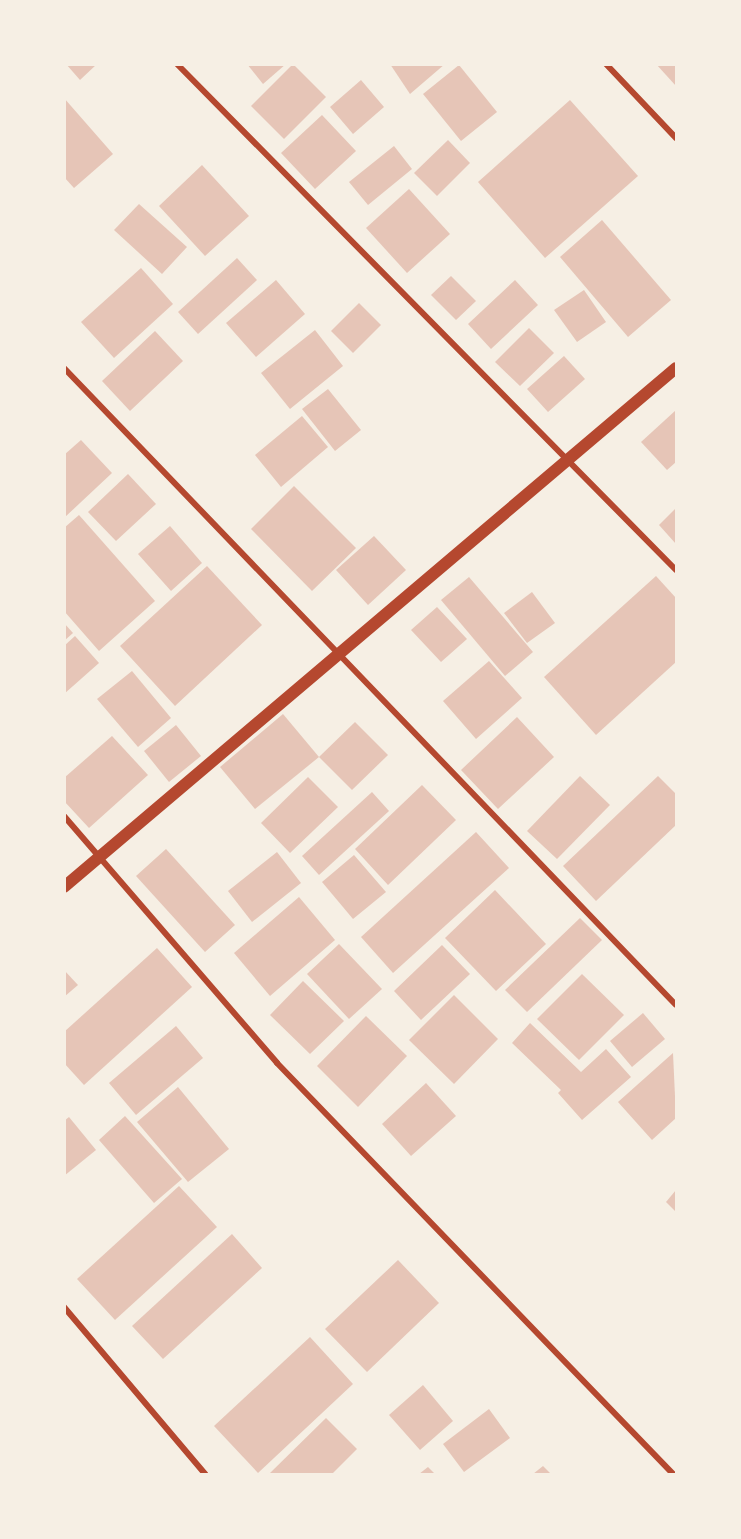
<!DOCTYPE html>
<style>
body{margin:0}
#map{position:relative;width:741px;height:1539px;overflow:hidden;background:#f6efe4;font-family:Signika,sans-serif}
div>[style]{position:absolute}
.building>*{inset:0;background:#e6c5b7}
.minor>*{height:6px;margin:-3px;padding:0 3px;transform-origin:3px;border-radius:3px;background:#b5482f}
.secondary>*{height:12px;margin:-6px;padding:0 6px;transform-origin:6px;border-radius:6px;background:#b5482f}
span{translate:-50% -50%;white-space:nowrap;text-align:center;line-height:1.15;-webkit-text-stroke:4.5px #f6efe4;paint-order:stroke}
.frame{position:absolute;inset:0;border:66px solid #f6efe4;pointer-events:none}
</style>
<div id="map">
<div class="building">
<div style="clip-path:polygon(66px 64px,97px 64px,80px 80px)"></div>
<div style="clip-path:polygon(247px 64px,286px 64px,263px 84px)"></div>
<div style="clip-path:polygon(293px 64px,326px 97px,284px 139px,251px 106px)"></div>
<div style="clip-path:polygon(390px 64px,445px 64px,410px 94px)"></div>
<div style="clip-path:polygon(656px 64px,676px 64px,676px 86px)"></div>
<div style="clip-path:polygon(459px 65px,497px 112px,461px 141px,423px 94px)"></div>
<div style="clip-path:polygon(361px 80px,384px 107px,353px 134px,330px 107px)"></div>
<div style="clip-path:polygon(64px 98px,113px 154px,74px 188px,64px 177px)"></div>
<div style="clip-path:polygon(570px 100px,638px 176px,545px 258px,478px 182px)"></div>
<div style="clip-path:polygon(322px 115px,356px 151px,315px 189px,281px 153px)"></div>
<div style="clip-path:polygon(448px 140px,470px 163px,437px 196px,414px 173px)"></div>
<div style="clip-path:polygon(394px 146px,412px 169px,368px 205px,349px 182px)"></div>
<div style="clip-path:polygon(202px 165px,249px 216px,205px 256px,159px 206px)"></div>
<div style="clip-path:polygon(409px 189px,450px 234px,407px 273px,366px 228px)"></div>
<div style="clip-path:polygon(139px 204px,187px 247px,162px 274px,114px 230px)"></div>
<div style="clip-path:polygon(602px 220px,671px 300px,628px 337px,560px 257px)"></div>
<div style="clip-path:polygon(237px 258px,257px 280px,198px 334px,178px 312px)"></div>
<div style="clip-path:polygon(141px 268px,173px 304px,114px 358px,81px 322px)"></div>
<div style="clip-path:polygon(451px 276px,476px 301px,456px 320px,431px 295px)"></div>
<div style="clip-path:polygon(276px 280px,305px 314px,256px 357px,226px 323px)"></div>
<div style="clip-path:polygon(515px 280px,538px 305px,491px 349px,468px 324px)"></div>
<div style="clip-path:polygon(584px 290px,606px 322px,577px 342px,554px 310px)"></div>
<div style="clip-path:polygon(359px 303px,381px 325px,353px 353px,331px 331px)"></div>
<div style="clip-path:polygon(529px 328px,554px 353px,520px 386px,495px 362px)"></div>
<div style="clip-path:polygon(315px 330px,343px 366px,290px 409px,261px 373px)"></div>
<div style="clip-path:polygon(155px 331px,183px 361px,130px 411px,102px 381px)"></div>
<div style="clip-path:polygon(564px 356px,585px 379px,548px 412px,527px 389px)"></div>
<div style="clip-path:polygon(328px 389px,361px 430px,335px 451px,302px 409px)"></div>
<div style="clip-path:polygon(676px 410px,676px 462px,667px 470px,641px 442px)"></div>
<div style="clip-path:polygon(302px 416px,328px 447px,281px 487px,255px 455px)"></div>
<div style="clip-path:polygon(81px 440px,112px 473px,64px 518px,64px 455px)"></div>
<div style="clip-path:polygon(128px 474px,156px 504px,116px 541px,88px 512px)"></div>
<div style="clip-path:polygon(294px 486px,356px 548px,312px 591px,251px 529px)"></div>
<div style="clip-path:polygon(676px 508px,676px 544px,659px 525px)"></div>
<div style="clip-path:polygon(79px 515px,155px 601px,99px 651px,64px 611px,64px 528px)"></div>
<div style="clip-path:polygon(170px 526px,202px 563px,171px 591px,138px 554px)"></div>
<div style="clip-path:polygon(374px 536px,406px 570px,368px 605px,336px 570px)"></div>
<div style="clip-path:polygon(207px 566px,262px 625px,175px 706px,120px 646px)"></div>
<div style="clip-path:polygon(656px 576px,676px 598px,676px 662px,596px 735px,544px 677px)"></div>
<div style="clip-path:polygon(469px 577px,533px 652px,505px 676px,441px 600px)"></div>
<div style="clip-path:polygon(532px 592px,555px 623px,527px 643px,504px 613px)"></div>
<div style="clip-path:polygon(437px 607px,467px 639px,441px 662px,411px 630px)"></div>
<div style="clip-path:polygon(64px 623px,73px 633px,64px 641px)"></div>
<div style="clip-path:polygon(75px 636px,99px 663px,64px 694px,64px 646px)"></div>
<div style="clip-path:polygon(489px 661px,522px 698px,476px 739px,443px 701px)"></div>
<div style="clip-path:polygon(132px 671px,171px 718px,138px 747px,97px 699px)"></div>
<div style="clip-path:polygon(283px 714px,319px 757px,255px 809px,220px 767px)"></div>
<div style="clip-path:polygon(517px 717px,554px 757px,498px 809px,461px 770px)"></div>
<div style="clip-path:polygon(355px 722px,388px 755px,352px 790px,319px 757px)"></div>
<div style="clip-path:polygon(176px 725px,201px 756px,169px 782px,144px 751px)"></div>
<div style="clip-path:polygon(112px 736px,148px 775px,89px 828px,64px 801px,64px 778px)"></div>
<div style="clip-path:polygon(580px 776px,610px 805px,557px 859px,527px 831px)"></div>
<div style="clip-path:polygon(658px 776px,676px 794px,676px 825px,596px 901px,563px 866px)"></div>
<div style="clip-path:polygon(308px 777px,338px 807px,290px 853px,261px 823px)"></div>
<div style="clip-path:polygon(422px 785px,456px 820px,388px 885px,355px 849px)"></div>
<div style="clip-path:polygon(372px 792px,389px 811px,319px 875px,302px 856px)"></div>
<div style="clip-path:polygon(476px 832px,509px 868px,393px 973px,361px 937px)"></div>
<div style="clip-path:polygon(166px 849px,235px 925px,205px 952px,136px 876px)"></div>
<div style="clip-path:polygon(277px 852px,301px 883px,252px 922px,228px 891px)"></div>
<div style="clip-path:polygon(354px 855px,386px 892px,353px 919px,322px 882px)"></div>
<div style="clip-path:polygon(495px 890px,546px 944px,496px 991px,445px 938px)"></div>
<div style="clip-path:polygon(299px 897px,335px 940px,270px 996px,234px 953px)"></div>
<div style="clip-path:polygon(580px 918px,602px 940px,527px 1012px,505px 990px)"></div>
<div style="clip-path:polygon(339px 944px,382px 989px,349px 1019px,307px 974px)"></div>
<div style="clip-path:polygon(442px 945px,470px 974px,421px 1020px,394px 991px)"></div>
<div style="clip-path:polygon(157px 948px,192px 987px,84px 1085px,64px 1063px,64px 1032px)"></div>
<div style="clip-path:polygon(64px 970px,78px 985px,64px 997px)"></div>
<div style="clip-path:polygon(582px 974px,624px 1015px,579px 1060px,537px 1019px)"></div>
<div style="clip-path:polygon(303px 981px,344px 1021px,310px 1054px,270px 1015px)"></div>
<div style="clip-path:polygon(454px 995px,498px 1039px,454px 1084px,409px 1040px)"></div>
<div style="clip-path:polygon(643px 1013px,665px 1039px,632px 1067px,610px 1041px)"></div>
<div style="clip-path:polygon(366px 1016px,407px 1056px,358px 1107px,317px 1066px)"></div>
<div style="clip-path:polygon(530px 1023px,581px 1072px,606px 1049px,631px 1077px,582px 1120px,558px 1093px,561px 1090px,512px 1043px)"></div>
<div style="clip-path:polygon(176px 1026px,203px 1058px,136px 1115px,109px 1083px)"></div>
<div style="clip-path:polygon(673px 1053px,676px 1118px,652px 1140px,618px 1102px)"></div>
<div style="clip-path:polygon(426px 1083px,456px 1116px,411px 1156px,382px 1124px)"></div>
<div style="clip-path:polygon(178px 1087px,229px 1149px,188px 1182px,137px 1122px)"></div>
<div style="clip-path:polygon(125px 1116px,182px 1179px,154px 1203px,99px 1140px)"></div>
<div style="clip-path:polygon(69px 1117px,96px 1150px,64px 1176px,64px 1121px)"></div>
<div style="clip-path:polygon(179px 1186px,217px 1227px,115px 1320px,77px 1279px)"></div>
<div style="clip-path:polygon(676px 1190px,676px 1212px,666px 1202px)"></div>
<div style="clip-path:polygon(232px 1234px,262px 1268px,163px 1359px,132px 1326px)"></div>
<div style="clip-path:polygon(398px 1260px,439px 1303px,367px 1372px,325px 1329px)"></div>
<div style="clip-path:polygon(310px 1337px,353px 1384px,258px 1473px,214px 1426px)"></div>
<div style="clip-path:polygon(423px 1385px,453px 1421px,420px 1450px,389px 1415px)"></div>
<div style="clip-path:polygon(489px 1409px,510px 1438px,464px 1472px,443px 1444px)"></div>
<div style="clip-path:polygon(326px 1418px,357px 1449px,332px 1474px,269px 1474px)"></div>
<div style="clip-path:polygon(543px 1466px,551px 1474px,533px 1474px)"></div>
<div style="clip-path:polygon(428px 1467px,435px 1474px,419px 1474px)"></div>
</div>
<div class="minor">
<div style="left:177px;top:64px;width:711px;rotate:45.4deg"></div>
<div style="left:606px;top:64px;width:102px;rotate:46.6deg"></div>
<div style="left:64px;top:368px;width:883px;rotate:46.15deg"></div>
<div style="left:64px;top:816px;width:326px;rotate:49.2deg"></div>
<div style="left:277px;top:1063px;width:571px;rotate:46.06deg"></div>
<div style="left:64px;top:1307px;width:219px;rotate:49.8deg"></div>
</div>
<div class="secondary">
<div style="left:64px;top:887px;width:802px;rotate:-40.3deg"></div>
</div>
<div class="frame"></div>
</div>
